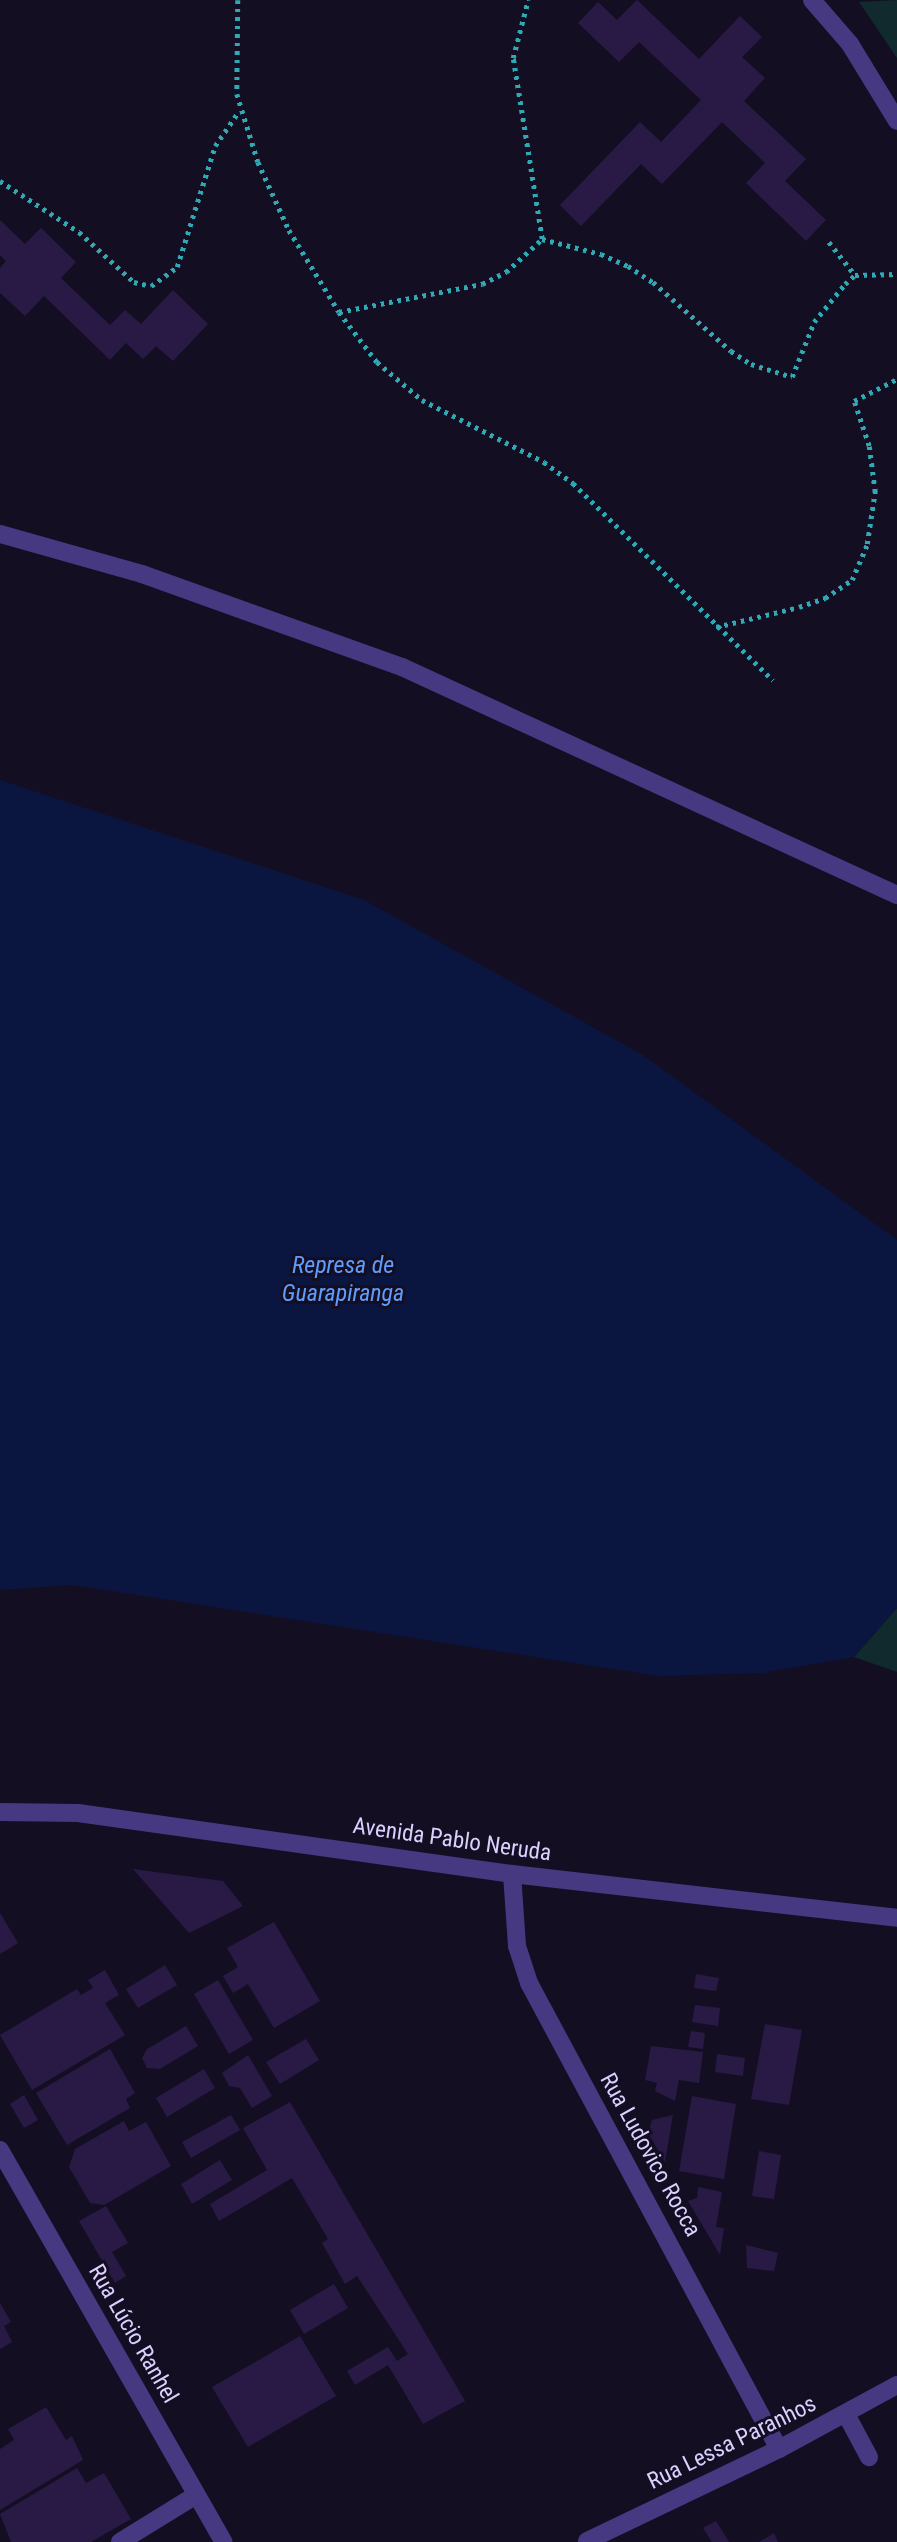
<!DOCTYPE html>
<meta charset="utf-8">
<style>
body{margin:0}
#map{position:relative;width:897px;height:2542px;overflow:hidden;background:#140e23;font-family:"Roboto Condensed",sans-serif}
div>[style]{position:absolute}
.green>*{inset:0;background:#112a2d}
.water>*{inset:0;background:#0a1640}
.building>*{inset:0;background:#281a44}
.path>*{height:4.5px;margin-top:-2.25px;transform-origin:0;background:repeating-linear-gradient(90deg,#2fa9b4 0 3.5px,transparent 0 8.5px)}
.lane>*{height:18px;margin:-9px;padding:0 9px;transform-origin:9px;border-radius:9px;background:#463982}
.street>*{height:18px;margin:-9px;padding:0 9px;transform-origin:9px;border-radius:9px;background:#463982}
span{translate:-50% -50%;white-space:nowrap;text-align:center;line-height:1.15;-webkit-text-stroke:6px #140e23;paint-order:stroke}
.street-label{font-size:23px;color:#dcd0ff}
.water-label{font-size:24px;color:#5e9dfe;font-style:italic}
</style>
<div id="map">
<div class="green">
<div style="clip-path:polygon(897px 0,897px 58px,859px 2px)"></div>
<div style="clip-path:polygon(897px 1608px,897px 1672px,854px 1657px)"></div>
</div>
<div class="water">
<div style="clip-path:polygon(0 780px,364px 900px,643px 1055px,897px 1240px,897px 1608px,854px 1657px,762px 1673px,658px 1676px,73px 1585px,0 1590px)"></div>
</div>
<div class="building">
<div style="clip-path:polygon(637px 0,699px 59px,740px 16px,762px 37px,742px 57px,765px 78px,744px 101px,806px 159px,785px 181px,826px 220px,806px 241px,746px 183px,765px 163px,722px 122px,662px 184px,641px 164px,581px 226px,560px 205px,640px 122px,661px 142px,701px 100px,639px 42px,619px 62px,578px 23px,598px 2px,617px 20px)"></div>
<div style="clip-path:polygon(0 220px,25px 244px,41px 228px,76px 262px,61px 278px,110px 325px,125px 310px,141px 324px,173px 290px,208px 324px,173px 361px,156px 346px,143px 359px,126px 343px,110px 360px,44px 296px,25px 316px,0 293px,0 268px,6px 261px,0 255px)"></div>
<div style="clip-path:polygon(133px 1869px,223px 1881px,243px 1906px,189px 1933px)"></div>
<div style="clip-path:polygon(0 1913px,18px 1943px,0 1954px)"></div>
<div style="clip-path:polygon(274px 1922px,320px 2001px,274px 2028px,248px 1984px,233px 1993px,223px 1976px,238px 1967px,227px 1948px)"></div>
<div style="clip-path:polygon(165px 1965px,177px 1985px,138px 2008px,126px 1989px)"></div>
<div style="clip-path:polygon(105px 1970px,119px 1995px,105px 2003px,125px 2035px,32px 2090px,0 2035px,77px 1989px,81px 1995px,93px 1988px,88px 1980px)"></div>
<div style="clip-path:polygon(696px 1974px,719px 1978px,716px 1991px,694px 1988px)"></div>
<div style="clip-path:polygon(218px 1980px,253px 2040px,229px 2054px,194px 1994px)"></div>
<div style="clip-path:polygon(695px 2005px,720px 2008px,718px 2026px,692px 2022px)"></div>
<div style="clip-path:polygon(765px 2024px,802px 2030px,789px 2105px,751px 2099px)"></div>
<div style="clip-path:polygon(186px 2026px,198px 2046px,160px 2069px,147px 2068px,142px 2058px,147px 2049px)"></div>
<div style="clip-path:polygon(691px 2031px,705px 2033px,703px 2049px,688px 2047px)"></div>
<div style="clip-path:polygon(306px 2039px,319px 2060px,280px 2084px,266px 2062px)"></div>
<div style="clip-path:polygon(651px 2046px,703px 2052px,699px 2083px,679px 2080px,675px 2101px,655px 2091px,657px 2083px,645px 2080px)"></div>
<div style="clip-path:polygon(110px 2049px,135px 2093px,126px 2099px,130px 2108px,67px 2145px,36px 2093px)"></div>
<div style="clip-path:polygon(717px 2054px,745px 2058px,743px 2076px,715px 2072px)"></div>
<div style="clip-path:polygon(248px 2055px,272px 2096px,252px 2108px,240px 2088px,229px 2086px,222px 2073px)"></div>
<div style="clip-path:polygon(204px 2069px,215px 2088px,167px 2117px,156px 2098px)"></div>
<div style="clip-path:polygon(24px 2095px,38px 2120px,24px 2128px,10px 2104px)"></div>
<div style="clip-path:polygon(692px 2096px,736px 2104px,724px 2179px,679px 2171px)"></div>
<div style="clip-path:polygon(290px 2102px,465px 2401px,423px 2424px,388px 2365px,355px 2385px,347px 2371px,388px 2347px,397px 2361px,408px 2354px,357px 2276px,345px 2284px,322px 2243px,328px 2239px,292px 2178px,219px 2221px,210px 2204px,267px 2170px,243px 2128px)"></div>
<div style="clip-path:polygon(231px 2115px,240px 2130px,191px 2158px,182px 2142px)"></div>
<div style="clip-path:polygon(673px 2115px,665px 2162px,648px 2133px,652px 2120px)"></div>
<div style="clip-path:polygon(124px 2121px,129px 2131px,146px 2122px,171px 2166px,104px 2205px,90px 2203px,69px 2167px,75px 2149px)"></div>
<div style="clip-path:polygon(759px 2151px,781px 2155px,774px 2199px,752px 2196px)"></div>
<div style="clip-path:polygon(220px 2160px,232px 2180px,192px 2204px,181px 2184px)"></div>
<div style="clip-path:polygon(698px 2187px,722px 2192px,716px 2227px,724px 2228px,720px 2255px,688px 2201px,697px 2198px)"></div>
<div style="clip-path:polygon(106px 2206px,128px 2243px,112px 2252px,126px 2276px,115px 2283px,79px 2221px)"></div>
<div style="clip-path:polygon(746px 2245px,778px 2253px,774px 2271px,747px 2268px)"></div>
<div style="clip-path:polygon(334px 2284px,348px 2308px,304px 2334px,290px 2310px)"></div>
<div style="clip-path:polygon(0 2303px,11px 2322px,4px 2326px,12px 2342px,0 2349px)"></div>
<div style="clip-path:polygon(300px 2336px,336px 2396px,248px 2447px,212px 2387px)"></div>
<div style="clip-path:polygon(46px 2407px,66px 2440px,72px 2436px,83px 2460px,0 2510px,0 2449px,14px 2440px,8px 2429px)"></div>
<div style="clip-path:polygon(77px 2468px,86px 2483px,104px 2473px,131px 2519px,91px 2542px,11px 2542px,0 2514px)"></div>
<div style="clip-path:polygon(716px 2521px,729px 2542px,712px 2542px,703px 2528px)"></div>
<div style="clip-path:polygon(774px 2533px,778px 2542px,759px 2542px)"></div>
</div>
<div class="path">
<div style="left:238px;top:0;width:94px;rotate:90.6deg"></div>
<div style="left:237px;top:94px;width:71px;rotate:72.8deg"></div>
<div style="left:258px;top:162px;width:75px;rotate:65.5deg"></div>
<div style="left:289px;top:230px;width:96px;rotate:58.6deg"></div>
<div style="left:339px;top:312px;width:63px;rotate:52.8deg"></div>
<div style="left:377px;top:362px;width:59px;rotate:40.2deg"></div>
<div style="left:422px;top:400px;width:137px;rotate:26.9deg"></div>
<div style="left:544px;top:462px;width:36px;rotate:36deg"></div>
<div style="left:573px;top:483px;width:281px;rotate:44.6deg"></div>
<div style="left:0;top:181px;width:94px;rotate:32.8deg"></div>
<div style="left:79px;top:232px;width:74px;rotate:42.3deg"></div>
<div style="left:134px;top:282px;width:17px;rotate:13deg"></div>
<div style="left:151px;top:286px;width:32px;rotate:-36deg"></div>
<div style="left:177px;top:267px;width:127px;rotate:-72.6deg"></div>
<div style="left:215px;top:146px;width:42px;rotate:-55.6deg"></div>
<div style="left:542px;top:239px;width:61px;rotate:14.3deg"></div>
<div style="left:601px;top:254px;width:30px;rotate:24deg"></div>
<div style="left:628px;top:266px;width:30px;rotate:33deg"></div>
<div style="left:653px;top:282px;width:104px;rotate:41.5deg"></div>
<div style="left:731px;top:351px;width:24px;rotate:33deg"></div>
<div style="left:751px;top:364px;width:43px;rotate:17.6deg"></div>
<div style="left:792px;top:377px;width:59px;rotate:-68.2deg"></div>
<div style="left:814px;top:322px;width:49px;rotate:-50.8deg"></div>
<div style="left:845px;top:284px;width:13px;rotate:-42deg"></div>
<div style="left:855px;top:275px;width:42px;rotate:-1.4deg"></div>
<div style="left:829px;top:242px;width:42px;rotate:51.8deg"></div>
<div style="left:339px;top:312px;width:146px;rotate:-11.1deg"></div>
<div style="left:482px;top:284px;width:27px;rotate:-27deg"></div>
<div style="left:506px;top:272px;width:49px;rotate:-42.5deg"></div>
<div style="left:542px;top:239px;width:183px;rotate:-99.1deg"></div>
<div style="left:513px;top:58px;width:60px;rotate:-75.5deg"></div>
<div style="left:716px;top:627px;width:85px;rotate:-13.5deg"></div>
<div style="left:799px;top:607px;width:28px;rotate:-19deg"></div>
<div style="left:825px;top:598px;width:32px;rotate:-34deg"></div>
<div style="left:852px;top:580px;width:39px;rotate:-67deg"></div>
<div style="left:867px;top:544px;width:53px;rotate:-81.3deg"></div>
<div style="left:875px;top:492px;width:46px;rotate:-97.4deg"></div>
<div style="left:869px;top:446px;width:47px;rotate:-108.4deg"></div>
<div style="left:854px;top:401px;width:48px;rotate:-27.1deg"></div>
</div>
<div class="lane">
<div style="left:812px;top:0;width:58px;rotate:49.2deg"></div>
<div style="left:850px;top:44px;width:90px;rotate:58.6deg"></div>
<div style="left:846px;top:2414px;width:49px;rotate:61.9deg"></div>
<div style="left:587px;top:2541px;width:213px;rotate:-25.6deg"></div>
</div>
<div class="street">
<div style="left:0;top:534px;width:148px;rotate:15.7deg"></div>
<div style="left:142px;top:574px;width:276px;rotate:19.7deg"></div>
<div style="left:402px;top:667px;width:545px;rotate:24.73deg"></div>
<div style="left:0;top:1812px;width:78px;rotate:0.7deg"></div>
<div style="left:78px;top:1813px;width:438px;rotate:8deg"></div>
<div style="left:512px;top:1874px;width:388px;rotate:6.5deg"></div>
<div style="left:512px;top:1874px;width:72px;rotate:86deg"></div>
<div style="left:517px;top:1946px;width:39px;rotate:72deg"></div>
<div style="left:529px;top:1983px;width:529px;rotate:61.79deg"></div>
<div style="left:779px;top:2449px;width:134px;rotate:-28.5deg"></div>
<div style="left:0;top:2150px;width:451px;rotate:60.3deg"></div>
<div style="left:120px;top:2542px;width:89px;rotate:-31.7deg"></div>
</div>
<div class="street-label">
<span style="left:452px;top:1840px;rotate:8deg">Avenida Pablo Neruda</span>
<span style="left:650px;top:2155px;rotate:61deg">Rua Ludovico Rocca</span>
<span style="left:133px;top:2334px;rotate:60deg">Rua Lúcio Ranhel</span>
<span style="left:732px;top:2443px;rotate:-26deg">Rua Lessa Paranhos</span>
</div>
<div class="water-label">
<span style="left:343px;top:1280px">Represa de<br>Guarapiranga</span>
</div>
</div>
